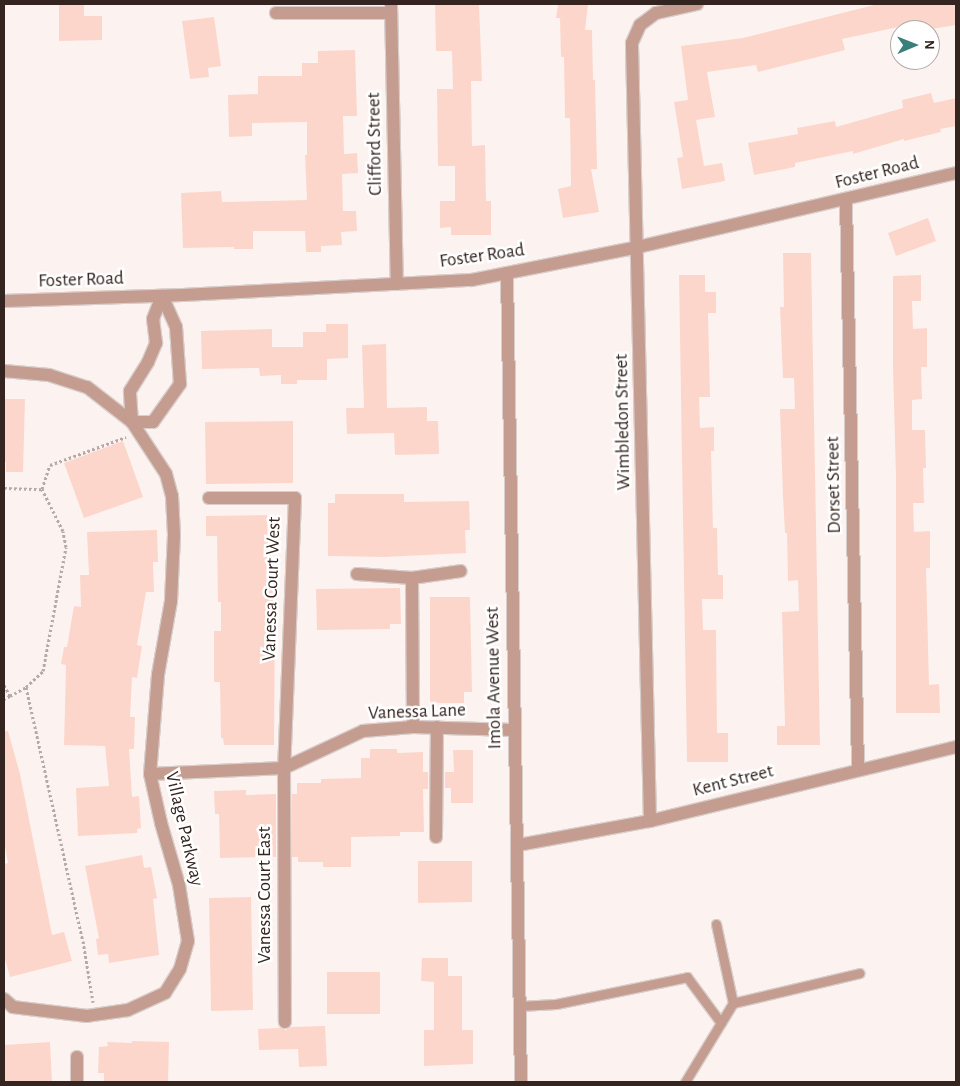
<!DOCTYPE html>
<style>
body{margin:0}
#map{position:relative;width:960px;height:1086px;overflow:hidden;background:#fcf3f1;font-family:"Alegreya Sans",sans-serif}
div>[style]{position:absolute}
.building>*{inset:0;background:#fdd6cb}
.path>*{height:3px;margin-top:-1.5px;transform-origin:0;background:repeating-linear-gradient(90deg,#b5aaa7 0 2.5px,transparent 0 5px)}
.roads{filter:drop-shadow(1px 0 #d8cecb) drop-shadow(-1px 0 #d8cecb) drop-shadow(0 1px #d8cecb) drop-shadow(0 -1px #d8cecb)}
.service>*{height:9px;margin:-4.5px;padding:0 4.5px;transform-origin:4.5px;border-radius:4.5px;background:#c59c90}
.minor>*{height:12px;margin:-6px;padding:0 6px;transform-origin:6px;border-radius:6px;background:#c59c90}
.tertiary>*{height:12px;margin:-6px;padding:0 6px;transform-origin:6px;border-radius:6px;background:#c59c90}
span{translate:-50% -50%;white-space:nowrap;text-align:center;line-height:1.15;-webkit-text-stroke:5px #fff;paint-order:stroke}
.street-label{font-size:19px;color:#342520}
.frame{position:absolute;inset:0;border:5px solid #342520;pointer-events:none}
.north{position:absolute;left:890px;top:20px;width:50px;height:50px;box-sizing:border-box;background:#fff;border:1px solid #aea8a6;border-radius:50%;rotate:89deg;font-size:14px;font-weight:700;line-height:20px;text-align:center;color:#342520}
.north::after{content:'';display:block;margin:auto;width:18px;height:22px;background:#39807a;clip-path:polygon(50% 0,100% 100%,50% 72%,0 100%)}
</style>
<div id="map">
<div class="building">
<div style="clip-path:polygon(59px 4px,84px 4px,84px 16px,102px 16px,102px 40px,59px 41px)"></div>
<div style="clip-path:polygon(435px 4px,479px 4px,482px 81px,471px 81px,472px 146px,485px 145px,486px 201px,491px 201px,491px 235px,451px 235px,451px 227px,440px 228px,440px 201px,455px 201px,455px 166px,438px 166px,437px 89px,453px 89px,452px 51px,436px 51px)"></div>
<div style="clip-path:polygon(558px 4px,588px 4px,585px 30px,592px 30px,593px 80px,595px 80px,597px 169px,591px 169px,599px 212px,563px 218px,558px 189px,571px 186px,570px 118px,565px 118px,564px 57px,561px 57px,560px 18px,556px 18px)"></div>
<div style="clip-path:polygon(878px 4px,956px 4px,956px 25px,926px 30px,904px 30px,903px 26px,842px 39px,845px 50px,758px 72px,756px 65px,707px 72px,715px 117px,696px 120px,704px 166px,722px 163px,725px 181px,682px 189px,677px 158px,683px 157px,674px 102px,688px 100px,681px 46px,743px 38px)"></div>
<div style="clip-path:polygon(214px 17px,221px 66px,208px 68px,209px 77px,190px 79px,182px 21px)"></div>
<div style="clip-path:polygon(355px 50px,357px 116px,343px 116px,344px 154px,357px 153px,358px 173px,342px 174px,343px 211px,356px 211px,357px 231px,341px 232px,342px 245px,321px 246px,321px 252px,306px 252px,305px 231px,253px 231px,253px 249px,234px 249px,234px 247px,183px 248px,181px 193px,221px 191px,222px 202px,307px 200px,305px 155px,307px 155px,307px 122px,252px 123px,252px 136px,229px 137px,228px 95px,258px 94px,258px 76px,302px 76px,302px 63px,318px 63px,318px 51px)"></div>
<div style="clip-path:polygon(931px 93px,934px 103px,956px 98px,956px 126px,940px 129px,941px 132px,904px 141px,904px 139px,853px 154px,853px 151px,795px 163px,795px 167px,754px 175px,748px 143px,798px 134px,797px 128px,835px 121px,836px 127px,903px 108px,902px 100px)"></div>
<div style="clip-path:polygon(928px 218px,936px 241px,896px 256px,888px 233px)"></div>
<div style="clip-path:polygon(783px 253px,811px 253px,820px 745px,777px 745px,777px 726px,785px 726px,782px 612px,799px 611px,798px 580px,788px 581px,787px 533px,785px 533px,783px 497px,780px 409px,795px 409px,794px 378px,783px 378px,780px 307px,784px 307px)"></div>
<div style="clip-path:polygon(679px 275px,705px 275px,705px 292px,716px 292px,716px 313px,708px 313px,710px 397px,699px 397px,700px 428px,714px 427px,714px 451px,711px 451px,713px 528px,717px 528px,718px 575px,723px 575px,723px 599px,702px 599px,703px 630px,716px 630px,717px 733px,728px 733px,728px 762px,687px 762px)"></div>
<div style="clip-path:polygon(921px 275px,921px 301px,912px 301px,913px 329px,927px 328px,927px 367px,921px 367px,922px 399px,912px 400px,912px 430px,925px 430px,926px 468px,923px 468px,924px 503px,913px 503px,914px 532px,930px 531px,930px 568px,926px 568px,929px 685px,939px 684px,940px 713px,896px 713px,896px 478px,893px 367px,893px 276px)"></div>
<div style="clip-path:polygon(326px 324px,348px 324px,348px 358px,327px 359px,327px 380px,297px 380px,297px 384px,281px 384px,281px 375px,260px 376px,259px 368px,202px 369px,201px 331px,272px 329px,272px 347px,303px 347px,303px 332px,326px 332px)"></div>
<div style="clip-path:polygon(386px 344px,387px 408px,427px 407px,427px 421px,438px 421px,439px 454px,395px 455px,394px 433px,347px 434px,346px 408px,364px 408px,362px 345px)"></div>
<div style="clip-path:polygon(4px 399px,25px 399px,23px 472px,6px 472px,6px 462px,4px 462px)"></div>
<div style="clip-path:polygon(293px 421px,293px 483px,206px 484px,205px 422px)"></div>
<div style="clip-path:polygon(123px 441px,143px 497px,84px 518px,64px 463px)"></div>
<div style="clip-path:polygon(335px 494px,404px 494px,404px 502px,469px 501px,470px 530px,465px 530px,466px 553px,384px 557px,328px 556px,328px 503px,335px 503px)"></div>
<div style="clip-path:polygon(267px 515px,268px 558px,272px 558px,273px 610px,275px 610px,274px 745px,224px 745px,223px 738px,221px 738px,220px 682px,214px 682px,214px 631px,221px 631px,221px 602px,218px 602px,217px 536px,206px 536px,206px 516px)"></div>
<div style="clip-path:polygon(157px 530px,158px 562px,153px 562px,154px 592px,146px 592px,137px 645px,142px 646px,137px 678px,132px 677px,130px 717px,135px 717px,134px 749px,129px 749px,132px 797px,139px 796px,141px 828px,137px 829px,137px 833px,78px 836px,76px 788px,109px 786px,105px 746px,64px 745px,66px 665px,61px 664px,64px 647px,67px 647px,74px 606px,81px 607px,80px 575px,89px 575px,87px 532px)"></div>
<div style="clip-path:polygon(400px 588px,401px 624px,390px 624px,390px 629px,317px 630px,316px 589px)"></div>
<div style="clip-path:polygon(430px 597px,470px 597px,472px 692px,464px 692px,464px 703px,430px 703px)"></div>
<div style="clip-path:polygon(4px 731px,8px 731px,20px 774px,52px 935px,64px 932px,72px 961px,10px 977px,4px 955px,4px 864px,8px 863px,4px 841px)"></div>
<div style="clip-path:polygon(370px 749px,397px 749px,397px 753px,423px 752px,423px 772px,428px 772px,428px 789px,423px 789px,424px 832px,400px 832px,400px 836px,351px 837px,351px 867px,323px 867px,323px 862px,298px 862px,298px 857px,292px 857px,292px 794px,297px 794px,297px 783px,321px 783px,321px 779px,361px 778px,361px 758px,370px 758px)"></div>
<div style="clip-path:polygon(453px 750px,473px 750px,473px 803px,451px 803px,451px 788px,445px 788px,445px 772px,454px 772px)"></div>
<div style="clip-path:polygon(246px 790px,246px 795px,276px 794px,276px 857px,220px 858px,219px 814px,215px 814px,214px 791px)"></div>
<div style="clip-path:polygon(142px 855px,144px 868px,151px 867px,157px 898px,153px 899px,159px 955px,109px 963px,108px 954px,98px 955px,96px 939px,99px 938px,85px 866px)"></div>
<div style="clip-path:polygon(418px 861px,472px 861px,472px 902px,418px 903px)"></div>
<div style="clip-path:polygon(251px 897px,253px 1010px,211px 1011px,209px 898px)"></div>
<div style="clip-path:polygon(422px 958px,448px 958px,448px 976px,462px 976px,462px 1030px,473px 1030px,473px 1064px,424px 1066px,424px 1030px,434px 1030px,434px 982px,421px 981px)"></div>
<div style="clip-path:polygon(327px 972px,380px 972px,380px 1014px,327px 1014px)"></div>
<div style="clip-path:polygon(325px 1026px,327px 1066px,299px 1067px,298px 1049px,259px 1050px,258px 1029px,280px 1028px,286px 1030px,291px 1027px)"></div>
<div style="clip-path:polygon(132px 1041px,169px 1042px,168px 1082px,104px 1082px,104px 1073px,98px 1073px,99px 1047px,108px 1046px,107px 1042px,132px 1043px)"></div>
<div style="clip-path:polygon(50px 1042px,52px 1082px,4px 1082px,4px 1045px)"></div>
</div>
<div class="path">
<div style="left:4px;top:488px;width:38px;rotate:2deg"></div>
<div style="left:42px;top:489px;width:25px;rotate:-72deg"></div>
<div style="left:50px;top:465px;width:81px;rotate:-20.2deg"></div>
<div style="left:4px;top:685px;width:13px;rotate:61deg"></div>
<div style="left:10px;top:696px;width:7px;rotate:153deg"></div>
<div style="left:26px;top:687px;width:260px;rotate:77.4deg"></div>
<div style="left:83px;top:941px;width:62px;rotate:80.7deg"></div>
<div style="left:10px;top:696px;width:18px;rotate:-29deg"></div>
<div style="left:26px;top:687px;width:23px;rotate:-43deg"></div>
<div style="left:43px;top:671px;width:126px;rotate:-79.5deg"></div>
<div style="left:66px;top:547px;width:16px;rotate:-101deg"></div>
<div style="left:63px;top:531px;width:47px;rotate:-116.6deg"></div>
</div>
<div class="roads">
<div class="service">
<div style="left:716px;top:924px;width:81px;rotate:77.9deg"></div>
<div style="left:733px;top:1003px;width:130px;rotate:-13.3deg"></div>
<div style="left:519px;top:1006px;width:37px;rotate:-3deg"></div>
<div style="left:556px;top:1004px;width:134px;rotate:-11.6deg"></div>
<div style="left:687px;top:977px;width:57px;rotate:53.5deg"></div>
<div style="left:685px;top:1082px;width:92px;rotate:-58.7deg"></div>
</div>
<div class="minor">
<div style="left:391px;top:4px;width:280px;rotate:88.8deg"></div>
<div style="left:276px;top:13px;width:115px"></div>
<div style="left:846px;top:200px;width:569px;rotate:88.79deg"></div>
<div style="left:507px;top:273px;width:809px;rotate:89.01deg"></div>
<div style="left:4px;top:371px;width:45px;rotate:5.1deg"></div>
<div style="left:49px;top:375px;width:40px;rotate:18deg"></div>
<div style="left:87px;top:387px;width:57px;rotate:37.9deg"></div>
<div style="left:132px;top:422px;width:62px;rotate:56.8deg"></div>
<div style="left:166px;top:474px;width:23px;rotate:75deg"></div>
<div style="left:172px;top:496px;width:39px;rotate:87deg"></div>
<div style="left:174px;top:535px;width:66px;rotate:92.6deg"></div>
<div style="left:171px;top:601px;width:75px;rotate:100deg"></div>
<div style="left:158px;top:675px;width:99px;rotate:94.6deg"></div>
<div style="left:150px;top:774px;width:50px;rotate:77.3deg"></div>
<div style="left:161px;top:823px;width:65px;rotate:73.8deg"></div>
<div style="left:179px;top:885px;width:57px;rotate:80.9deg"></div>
<div style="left:188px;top:941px;width:29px;rotate:106deg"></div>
<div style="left:180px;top:969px;width:28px;rotate:122deg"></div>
<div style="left:165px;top:993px;width:41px;rotate:155.3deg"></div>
<div style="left:128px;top:1010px;width:41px;rotate:171.7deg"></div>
<div style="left:87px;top:1016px;width:75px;rotate:-173.1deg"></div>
<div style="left:13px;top:1007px;width:12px;rotate:-138deg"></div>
<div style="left:132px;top:422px;width:21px"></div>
<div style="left:153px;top:422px;width:47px;rotate:-54.6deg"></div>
<div style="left:180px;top:384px;width:57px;rotate:-94deg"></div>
<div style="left:176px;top:327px;width:34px;rotate:-114deg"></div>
<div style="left:132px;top:422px;width:31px;rotate:-94deg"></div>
<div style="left:130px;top:391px;width:34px;rotate:-58deg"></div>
<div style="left:148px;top:362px;width:21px;rotate:-67deg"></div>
<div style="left:156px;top:343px;width:24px;rotate:-97deg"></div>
<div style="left:153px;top:319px;width:25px;rotate:-69deg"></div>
<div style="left:209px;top:498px;width:86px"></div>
<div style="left:295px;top:498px;width:270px;rotate:92.3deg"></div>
<div style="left:284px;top:768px;width:254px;rotate:89.8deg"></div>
<div style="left:357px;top:574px;width:55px;rotate:4.2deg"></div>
<div style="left:412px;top:578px;width:49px;rotate:-8.1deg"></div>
<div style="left:412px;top:578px;width:149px;rotate:89.6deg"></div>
<div style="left:150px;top:774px;width:134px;rotate:-2.6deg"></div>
<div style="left:284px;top:768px;width:87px;rotate:-25.1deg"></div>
<div style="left:363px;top:731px;width:50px;rotate:-4.6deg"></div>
<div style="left:413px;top:727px;width:100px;rotate:1.7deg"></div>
<div style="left:650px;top:821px;width:778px;rotate:-91.33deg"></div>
<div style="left:632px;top:43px;width:20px;rotate:-66deg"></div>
<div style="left:640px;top:25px;width:20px;rotate:-37deg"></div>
<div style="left:656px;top:13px;width:42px;rotate:-12.4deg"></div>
<div style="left:436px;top:837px;width:110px;rotate:-89.5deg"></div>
<div style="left:518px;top:845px;width:134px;rotate:-10.3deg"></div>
<div style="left:650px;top:821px;width:315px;rotate:-13.6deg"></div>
<div style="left:77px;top:1057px;width:25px;rotate:90deg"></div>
</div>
<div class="tertiary">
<div style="left:4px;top:301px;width:179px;rotate:-1.9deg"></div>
<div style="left:183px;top:295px;width:289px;rotate:-3deg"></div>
<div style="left:472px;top:280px;width:169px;rotate:-11.2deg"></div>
<div style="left:638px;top:247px;width:326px;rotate:-13.1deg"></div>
</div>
</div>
<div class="street-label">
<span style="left:375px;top:144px;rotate:-91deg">Clifford Street</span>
<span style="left:877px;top:173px;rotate:-14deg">Foster Road</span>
<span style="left:482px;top:256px;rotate:-8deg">Foster Road</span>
<span style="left:81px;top:280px;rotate:-2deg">Foster Road</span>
<span style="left:623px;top:422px;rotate:-91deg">Wimbledon Street</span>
<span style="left:834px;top:485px;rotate:-91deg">Dorset Street</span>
<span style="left:272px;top:589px;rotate:-88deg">Vanessa Court West</span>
<span style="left:494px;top:678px;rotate:-91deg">Imola Avenue West</span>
<span style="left:417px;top:712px;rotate:-2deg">Vanessa Lane</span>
<span style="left:733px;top:781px;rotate:-14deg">Kent Street</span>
<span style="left:184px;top:829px;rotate:77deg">Village Parkway</span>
<span style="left:265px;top:895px;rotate:-90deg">Vanessa Court East</span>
</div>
<div class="frame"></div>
<div class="north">N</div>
</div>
